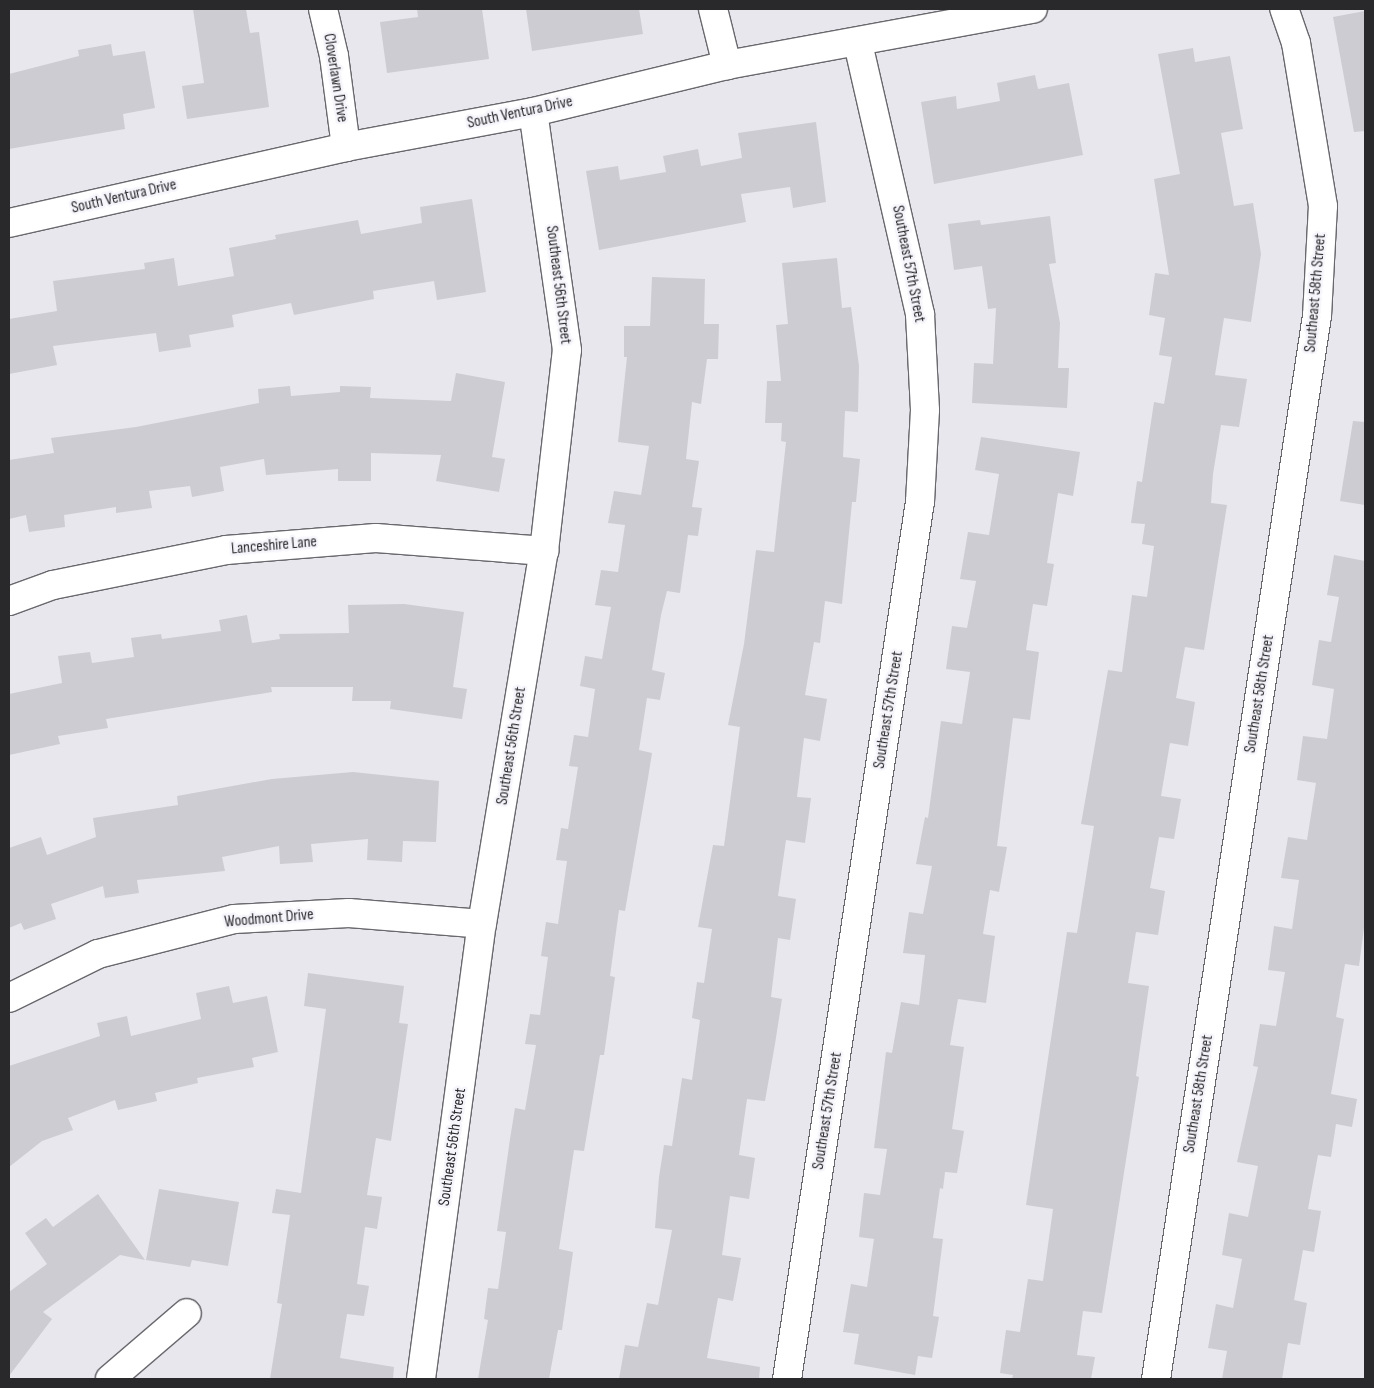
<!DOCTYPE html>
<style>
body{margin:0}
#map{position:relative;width:1374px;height:1388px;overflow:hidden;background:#e8e7ee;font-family:"Sofia Sans Condensed",sans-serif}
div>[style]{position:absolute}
.building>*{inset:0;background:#ccccd2}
.roads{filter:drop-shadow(1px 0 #68686d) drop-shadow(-1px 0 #68686d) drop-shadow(0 1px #68686d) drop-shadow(0 -1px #68686d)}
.street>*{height:28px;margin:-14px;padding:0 14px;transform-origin:14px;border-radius:14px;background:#fff}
span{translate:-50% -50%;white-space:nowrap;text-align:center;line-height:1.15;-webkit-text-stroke:5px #f5f5fb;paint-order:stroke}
.street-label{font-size:16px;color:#29292c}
.frame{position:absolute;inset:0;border:10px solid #29292c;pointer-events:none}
</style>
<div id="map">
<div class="building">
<div style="clip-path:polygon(193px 9px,246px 9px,250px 33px,259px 32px,269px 107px,187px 119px,182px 86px,204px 83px)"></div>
<div style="clip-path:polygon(417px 9px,482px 9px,489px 59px,387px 73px,380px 22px,418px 17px)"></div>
<div style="clip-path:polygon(526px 9px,639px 9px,643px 34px,532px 51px)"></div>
<div style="clip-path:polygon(1365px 11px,1365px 131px,1354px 132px,1333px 17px)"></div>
<div style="clip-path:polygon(111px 44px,113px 56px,145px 51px,155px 108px,123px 114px,125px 129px,9px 149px,9px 74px,79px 56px,78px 50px)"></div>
<div style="clip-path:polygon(1193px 48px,1195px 62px,1230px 56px,1243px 129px,1221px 133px,1234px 206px,1253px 203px,1261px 254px,1251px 322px,1224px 318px,1215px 375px,1247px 379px,1239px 427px,1221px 425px,1213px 474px,1211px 503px,1227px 505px,1204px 650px,1185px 647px,1176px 698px,1195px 702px,1188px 746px,1170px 743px,1161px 796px,1181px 799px,1174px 839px,1159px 837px,1150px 888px,1165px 891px,1158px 935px,1136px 932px,1128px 983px,1149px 986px,1136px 1076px,1139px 1077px,1102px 1313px,1083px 1311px,1077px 1355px,1095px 1357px,1091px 1379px,1012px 1379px,1013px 1375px,1000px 1373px,1006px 1330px,1020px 1332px,1028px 1279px,1043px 1281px,1053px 1209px,1026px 1205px,1067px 932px,1077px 933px,1094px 826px,1081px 824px,1087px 790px,1108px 670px,1122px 672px,1132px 595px,1147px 597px,1154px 546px,1142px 544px,1145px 524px,1131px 523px,1137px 481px,1142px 482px,1154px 402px,1164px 404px,1172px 357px,1159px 355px,1165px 318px,1149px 315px,1155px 273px,1169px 275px,1154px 179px,1180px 174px,1158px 54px)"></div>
<div style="clip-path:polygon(1035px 75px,1038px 89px,1069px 83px,1083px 155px,934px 184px,921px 102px,956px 96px,957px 109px,1000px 101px,997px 83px)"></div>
<div style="clip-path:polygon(816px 122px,826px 202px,793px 208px,790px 187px,741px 194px,746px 222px,599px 250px,586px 171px,618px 166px,620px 180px,666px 172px,663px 156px,698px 149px,701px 166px,742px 158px,738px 133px)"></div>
<div style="clip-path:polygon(472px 199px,486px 292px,437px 300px,434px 281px,373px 291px,374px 299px,294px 315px,291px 303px,232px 315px,234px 327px,189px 335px,191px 347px,159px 352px,156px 333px,53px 346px,57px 365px,9px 374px,9px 319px,57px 311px,53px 281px,145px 269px,144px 263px,174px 258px,178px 286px,234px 276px,229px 248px,276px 239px,275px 235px,358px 220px,361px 234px,422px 223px,420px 207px)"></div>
<div style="clip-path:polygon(1050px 216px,1056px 263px,1049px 264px,1060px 323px,1058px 368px,1069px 368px,1067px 408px,972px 403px,974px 363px,993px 364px,996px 308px,988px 309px,982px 266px,954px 270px,948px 224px,980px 220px,981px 225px)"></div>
<div style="clip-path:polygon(837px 258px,842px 308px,851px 307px,859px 366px,858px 412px,845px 411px,843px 457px,860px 459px,856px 502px,852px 502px,842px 604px,825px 601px,820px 643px,814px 642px,805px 695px,827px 699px,820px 741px,804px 738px,797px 797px,811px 798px,805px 843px,786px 840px,778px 896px,796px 899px,790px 940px,778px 938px,771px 997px,782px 999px,775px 1044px,765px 1101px,747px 1099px,739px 1155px,755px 1158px,749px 1199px,730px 1196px,722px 1255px,741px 1258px,733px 1301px,718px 1298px,707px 1358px,760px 1367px,759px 1379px,619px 1379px,625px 1345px,638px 1347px,647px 1303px,658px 1305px,672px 1230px,655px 1228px,659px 1177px,664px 1145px,672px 1146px,682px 1078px,692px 1080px,700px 1020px,692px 1018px,697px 982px,704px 983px,712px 929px,698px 927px,713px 845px,724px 846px,740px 727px,728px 725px,744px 644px,756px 550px,774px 552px,786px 442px,781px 441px,782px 423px,765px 423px,767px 381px,781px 381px,776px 325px,788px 324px,782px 263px)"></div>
<div style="clip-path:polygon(652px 277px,705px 279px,704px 324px,719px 324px,718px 359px,707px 359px,701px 404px,692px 402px,686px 459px,699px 461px,692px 507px,702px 508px,698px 536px,688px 535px,680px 593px,667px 591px,661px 615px,652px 670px,665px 673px,660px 700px,647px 698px,639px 750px,652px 753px,648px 778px,625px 911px,619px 910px,610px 976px,615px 977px,604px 1055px,600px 1055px,584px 1151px,574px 1150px,559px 1249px,573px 1252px,562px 1330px,558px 1330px,549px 1379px,478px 1379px,488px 1320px,484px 1319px,488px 1288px,498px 1289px,506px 1232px,497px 1231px,510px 1139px,515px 1108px,525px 1110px,536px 1045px,525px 1044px,530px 1014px,540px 1015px,548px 957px,541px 956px,546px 922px,558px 924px,567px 861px,556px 860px,561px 828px,568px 829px,578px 767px,569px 766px,574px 735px,588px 737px,595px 689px,580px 686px,585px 656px,602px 659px,611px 607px,595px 605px,601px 570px,618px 572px,625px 525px,608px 523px,614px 491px,641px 495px,649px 446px,618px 442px,627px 357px,624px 357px,624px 326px,650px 326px)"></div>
<div style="clip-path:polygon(456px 373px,505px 382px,492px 457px,505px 459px,499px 492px,436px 481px,441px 455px,371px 453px,371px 481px,338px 481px,338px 469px,266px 475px,264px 459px,220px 467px,224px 491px,192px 497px,190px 486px,149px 491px,152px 508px,116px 513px,116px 507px,64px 515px,65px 527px,29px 532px,26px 515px,9px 519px,9px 460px,54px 453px,51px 438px,136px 427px,259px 403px,258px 389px,290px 386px,291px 396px,340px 392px,340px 386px,371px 387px,370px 398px,451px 401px)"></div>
<div style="clip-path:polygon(1353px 421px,1365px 422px,1365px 505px,1340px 501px)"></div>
<div style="clip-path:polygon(981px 437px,1080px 452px,1073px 496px,1058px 493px,1047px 563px,1054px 564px,1047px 606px,1033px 604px,1026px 650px,1039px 652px,1030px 720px,1013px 718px,997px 846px,1007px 847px,999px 892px,990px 890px,983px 934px,995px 936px,986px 1003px,958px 999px,950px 1045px,964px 1047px,952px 1129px,964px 1131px,957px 1173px,945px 1172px,943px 1189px,940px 1188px,933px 1238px,943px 1239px,933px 1316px,939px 1317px,932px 1358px,918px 1356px,915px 1375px,854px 1364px,859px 1334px,843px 1332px,851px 1284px,867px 1287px,874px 1239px,859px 1237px,864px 1193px,880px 1195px,887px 1149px,874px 1148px,886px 1052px,892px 1053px,901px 1002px,919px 1005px,925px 955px,903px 953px,909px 912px,923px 914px,932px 866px,916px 864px,925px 817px,928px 818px,941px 721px,962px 724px,970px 672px,946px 669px,952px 626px,967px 628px,976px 581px,960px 579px,968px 532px,989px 535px,999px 474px,975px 470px)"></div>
<div style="clip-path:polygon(1334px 555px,1365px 561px,1365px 920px,1359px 966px,1345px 964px,1336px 1017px,1344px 1019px,1331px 1094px,1357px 1099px,1352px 1127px,1336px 1124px,1331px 1157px,1318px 1155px,1308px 1209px,1321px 1211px,1314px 1252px,1303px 1250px,1294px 1300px,1307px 1303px,1300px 1345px,1288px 1343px,1282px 1379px,1222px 1379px,1227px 1351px,1208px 1348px,1216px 1304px,1233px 1308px,1242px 1259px,1222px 1255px,1229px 1213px,1248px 1217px,1258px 1166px,1237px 1162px,1258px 1067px,1253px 1066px,1260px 1024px,1276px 1026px,1285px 972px,1268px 970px,1274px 926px,1292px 929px,1299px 880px,1281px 878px,1288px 837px,1307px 840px,1316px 783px,1297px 780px,1303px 736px,1327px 739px,1334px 689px,1312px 685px,1319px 640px,1331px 642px,1339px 597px,1327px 595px)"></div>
<div style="clip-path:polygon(404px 604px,464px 612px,453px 687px,467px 689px,462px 719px,390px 709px,391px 701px,352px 701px,353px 687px,271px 687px,272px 692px,106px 719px,108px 728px,58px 736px,60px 744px,9px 755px,9px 694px,62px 683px,58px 656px,90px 652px,92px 663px,134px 657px,131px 638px,161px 634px,162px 639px,221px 631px,219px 620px,247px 615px,252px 643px,280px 639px,279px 634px,349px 633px,348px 605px)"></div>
<div style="clip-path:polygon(353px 772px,439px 781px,436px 842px,403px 841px,402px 862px,367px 860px,368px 839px,311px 844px,313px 862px,280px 864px,279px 846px,222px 857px,225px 871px,137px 880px,139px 893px,105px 898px,103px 886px,51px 904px,56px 919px,24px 930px,21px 923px,9px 928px,9px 848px,41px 837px,47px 855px,96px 837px,93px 818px,178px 805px,177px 796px,272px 779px)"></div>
<div style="clip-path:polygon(308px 973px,404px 986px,399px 1023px,408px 1024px,391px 1141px,376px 1138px,367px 1195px,382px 1197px,377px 1229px,365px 1227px,357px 1284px,369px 1286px,364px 1316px,347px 1314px,340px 1358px,394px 1367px,393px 1379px,270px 1379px,282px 1304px,277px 1303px,290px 1215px,272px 1213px,276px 1189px,301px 1193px,326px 1009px,304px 1006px)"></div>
<div style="clip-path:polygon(229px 986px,233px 1003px,267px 996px,278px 1052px,252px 1058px,254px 1067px,197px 1078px,198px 1083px,155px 1093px,157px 1101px,118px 1110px,115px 1100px,68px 1118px,73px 1130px,42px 1141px,9px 1167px,9px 1066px,100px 1036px,97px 1023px,127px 1016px,131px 1036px,201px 1019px,196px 993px)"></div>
<div style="clip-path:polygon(159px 1189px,239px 1202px,228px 1266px,192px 1260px,190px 1267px,146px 1260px)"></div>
<div style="clip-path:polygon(98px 1194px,145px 1260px,120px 1255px,43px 1312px,52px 1319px,9px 1376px,9px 1292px,47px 1264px,25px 1233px,46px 1218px,53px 1227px)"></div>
</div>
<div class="roads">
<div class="street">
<div style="left:323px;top:9px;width:48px;rotate:76.8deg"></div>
<div style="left:334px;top:56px;width:92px;rotate:82.5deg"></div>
<div style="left:713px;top:9px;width:58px;rotate:76deg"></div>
<div style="left:9px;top:223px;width:345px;rotate:-12.7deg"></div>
<div style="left:346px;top:147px;width:190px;rotate:-10.6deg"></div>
<div style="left:533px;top:112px;width:200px;rotate:-13.6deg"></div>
<div style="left:727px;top:65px;width:311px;rotate:-10.4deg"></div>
<div style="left:9px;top:601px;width:47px;rotate:-20deg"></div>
<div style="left:53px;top:585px;width:177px;rotate:-11.4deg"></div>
<div style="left:226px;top:550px;width:150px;rotate:-4.6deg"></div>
<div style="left:376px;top:538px;width:169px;rotate:4.4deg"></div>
<div style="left:9px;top:998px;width:99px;rotate:-26.3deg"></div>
<div style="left:98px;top:954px;width:140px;rotate:-14.4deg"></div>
<div style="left:234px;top:919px;width:115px;rotate:-3deg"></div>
<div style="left:349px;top:913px;width:133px;rotate:4.7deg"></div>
<div style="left:110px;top:1379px;width:101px;rotate:-40.6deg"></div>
<div style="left:421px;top:1379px;width:459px;rotate:-82.4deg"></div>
<div style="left:482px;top:924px;width:378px;rotate:-80.6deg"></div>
<div style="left:544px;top:551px;width:202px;rotate:-83.5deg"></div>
<div style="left:567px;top:350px;width:240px;rotate:-98.1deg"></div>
<div style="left:787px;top:1379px;width:887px;rotate:-81.38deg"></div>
<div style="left:920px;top:502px;width:92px;rotate:-86.9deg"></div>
<div style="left:925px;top:410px;width:96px;rotate:-93deg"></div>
<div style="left:920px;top:314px;width:278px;rotate:-102.9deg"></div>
<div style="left:1156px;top:1379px;width:1075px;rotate:-81.39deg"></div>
<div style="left:1317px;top:316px;width:110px;rotate:-86.9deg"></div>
<div style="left:1323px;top:206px;width:165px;rotate:-99.4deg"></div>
<div style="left:1296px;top:43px;width:36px;rotate:-109deg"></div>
</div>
</div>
<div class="street-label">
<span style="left:335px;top:78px;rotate:81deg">Cloverlawn Drive</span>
<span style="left:520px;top:113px;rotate:-12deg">South Ventura Drive</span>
<span style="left:124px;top:197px;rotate:-13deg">South Ventura Drive</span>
<span style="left:908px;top:264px;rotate:79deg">Southeast 57th Street</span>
<span style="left:558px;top:285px;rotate:83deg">Southeast 56th Street</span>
<span style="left:1316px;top:293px;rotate:-85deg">Southeast 58th Street</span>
<span style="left:274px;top:546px;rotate:-5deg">Lanceshire Lane</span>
<span style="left:1260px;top:694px;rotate:-81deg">Southeast 58th Street</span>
<span style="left:889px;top:710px;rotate:-81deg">Southeast 57th Street</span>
<span style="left:512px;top:746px;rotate:-81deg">Southeast 56th Street</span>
<span style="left:269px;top:919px;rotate:-5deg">Woodmont Drive</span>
<span style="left:1199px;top:1094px;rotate:-81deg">Southeast 58th Street</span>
<span style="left:828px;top:1111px;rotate:-81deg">Southeast 57th Street</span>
<span style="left:453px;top:1147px;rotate:-82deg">Southeast 56th Street</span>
</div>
<div class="frame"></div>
</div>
